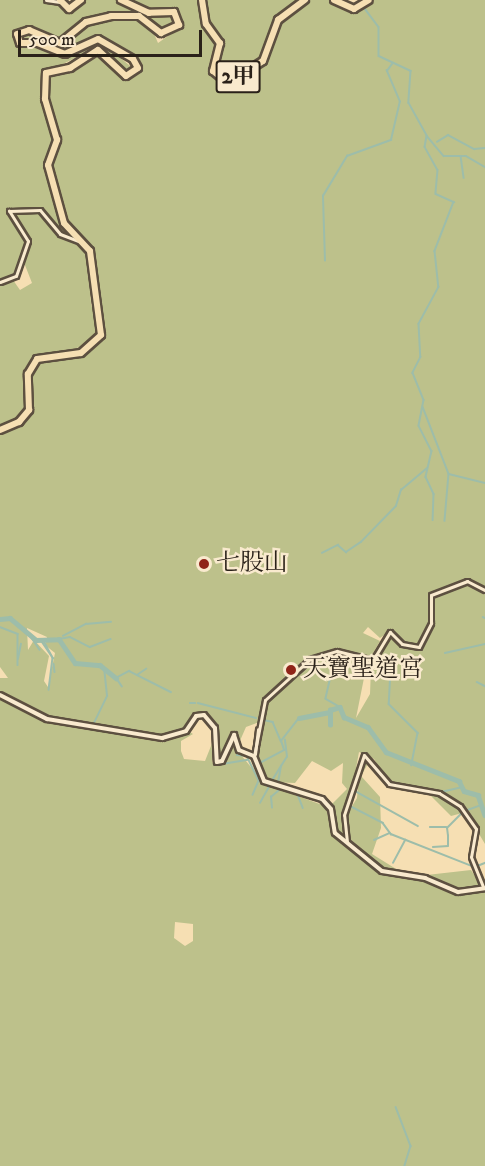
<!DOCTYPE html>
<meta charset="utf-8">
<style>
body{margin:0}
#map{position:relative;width:485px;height:1166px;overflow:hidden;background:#f6dfb3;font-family:"IM FELL DW Pica","Noto Serif TC",serif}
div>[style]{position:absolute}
.green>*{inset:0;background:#bdc18b}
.stream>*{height:1.5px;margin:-0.75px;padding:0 0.75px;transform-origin:0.75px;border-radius:0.75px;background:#9dbdaa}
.river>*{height:4.5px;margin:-2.25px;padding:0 2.25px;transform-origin:2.25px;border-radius:2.25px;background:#9dbdaa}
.roads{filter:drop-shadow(2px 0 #5d5040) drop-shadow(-2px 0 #5d5040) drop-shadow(0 2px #5d5040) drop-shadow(0 -2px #5d5040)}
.minor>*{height:3px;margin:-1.5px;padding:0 1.5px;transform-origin:1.5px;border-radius:1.5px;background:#f9eace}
.tertiary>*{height:4px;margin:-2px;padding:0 2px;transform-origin:2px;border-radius:2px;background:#f9eace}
.primary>*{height:6px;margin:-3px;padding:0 3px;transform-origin:3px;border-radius:3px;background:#f6dfb3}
.dots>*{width:16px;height:16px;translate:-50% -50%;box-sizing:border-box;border:3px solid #f9eace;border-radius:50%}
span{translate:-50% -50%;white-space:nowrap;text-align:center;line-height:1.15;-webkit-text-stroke:5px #f9eace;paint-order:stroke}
.shield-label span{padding:2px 4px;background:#f9eace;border:2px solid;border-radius:4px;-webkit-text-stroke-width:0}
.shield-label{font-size:22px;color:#2a2119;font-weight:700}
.poi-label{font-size:24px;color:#2a2119}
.left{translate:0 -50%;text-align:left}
.scale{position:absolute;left:18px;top:30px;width:184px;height:27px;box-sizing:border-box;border:3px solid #2a2119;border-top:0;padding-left:8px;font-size:18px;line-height:21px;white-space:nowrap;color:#2a2119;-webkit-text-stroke:4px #f9eace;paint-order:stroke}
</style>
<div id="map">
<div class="green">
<div style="clip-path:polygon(evenodd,0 0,45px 0,69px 11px,84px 0,117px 0,150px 14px,169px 15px,177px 23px,162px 32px,137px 14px,81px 22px,57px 40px,28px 29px,12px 35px,20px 46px,33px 44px,59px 54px,100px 41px,135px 70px,123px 72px,107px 54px,93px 49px,43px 74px,41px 97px,54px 139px,43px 166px,63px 229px,88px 255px,91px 304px,99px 328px,96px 342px,32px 362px,25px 375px,28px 406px,20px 419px,0 427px,0 0,23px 260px,32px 283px,20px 290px,13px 280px,23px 260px)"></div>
<div style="clip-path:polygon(evenodd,124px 0,199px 0,204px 20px,218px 41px,212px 71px,225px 84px,268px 58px,278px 22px,308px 0,331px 0,354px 10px,370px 0,485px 0,485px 844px,466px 812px,451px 816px,424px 789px,388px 782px,374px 759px,359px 752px,350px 801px,342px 813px,345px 838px,336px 829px,331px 805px,347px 789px,342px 783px,343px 763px,331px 771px,312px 761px,295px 783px,270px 782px,256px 759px,259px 722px,246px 727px,239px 743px,230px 733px,220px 760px,218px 730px,200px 712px,184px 728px,193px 734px,181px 741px,181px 751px,184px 759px,205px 761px,213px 741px,212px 762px,218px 766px,233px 738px,236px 749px,265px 784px,325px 806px,334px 834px,346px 844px,345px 818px,357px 798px,361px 756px,370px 760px,361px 776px,380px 797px,381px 828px,372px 854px,409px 877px,471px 870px,485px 891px,485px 1166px,0 1166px,0 678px,8px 678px,0 667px,0 434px,30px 415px,30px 377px,39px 361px,85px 353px,103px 335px,91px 253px,68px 228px,50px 170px,57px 148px,47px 76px,100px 53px,127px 78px,140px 71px,100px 39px,67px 52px,18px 37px,28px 32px,59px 44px,82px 26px,135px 16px,152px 29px,158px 43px,178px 29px,174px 11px,156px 13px,124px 0,368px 627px,380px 638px,390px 631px,371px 668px,370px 694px,356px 718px,367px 663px,380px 641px,363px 633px,368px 627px,124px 0,27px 628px,47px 637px,45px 645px,55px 653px,48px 687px,44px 681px,49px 656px,34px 640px,28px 650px,27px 628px,124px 0,175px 922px,193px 924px,193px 941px,185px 946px,174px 938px,175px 922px)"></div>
<div style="clip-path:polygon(203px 0,304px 0,284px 13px,263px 58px,227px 80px,216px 70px,222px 42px,210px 27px)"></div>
</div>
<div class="stream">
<div style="left:363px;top:6px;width:26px;rotate:53deg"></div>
<div style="left:379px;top:27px;width:29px;rotate:90deg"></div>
<div style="left:379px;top:56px;width:35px;rotate:25deg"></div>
<div style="left:411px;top:71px;width:32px;rotate:94deg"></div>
<div style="left:409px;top:103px;width:38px;rotate:61deg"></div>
<div style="left:427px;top:136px;width:26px;rotate:50deg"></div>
<div style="left:444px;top:156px;width:22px"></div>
<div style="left:466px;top:156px;width:22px;rotate:30deg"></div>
<div style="left:427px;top:136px;width:11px;rotate:100deg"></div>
<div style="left:425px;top:147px;width:26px;rotate:61deg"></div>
<div style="left:438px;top:170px;width:24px;rotate:95deg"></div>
<div style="left:436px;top:194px;width:20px;rotate:24deg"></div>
<div style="left:454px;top:202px;width:53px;rotate:111.2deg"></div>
<div style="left:435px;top:251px;width:36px;rotate:84deg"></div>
<div style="left:439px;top:287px;width:42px;rotate:118.4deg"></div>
<div style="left:419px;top:324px;width:33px;rotate:87deg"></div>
<div style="left:421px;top:357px;width:18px;rotate:117deg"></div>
<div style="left:413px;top:373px;width:29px;rotate:68deg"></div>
<div style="left:424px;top:400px;width:26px;rotate:101deg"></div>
<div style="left:419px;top:426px;width:28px;rotate:63deg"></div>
<div style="left:432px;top:451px;width:27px;rotate:103deg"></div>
<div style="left:426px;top:477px;width:19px;rotate:65deg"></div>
<div style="left:434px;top:494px;width:26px;rotate:92deg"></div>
<div style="left:437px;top:142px;width:13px;rotate:-32deg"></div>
<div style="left:448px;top:135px;width:30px;rotate:28deg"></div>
<div style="left:474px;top:149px;width:11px;rotate:-5deg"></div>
<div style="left:461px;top:156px;width:22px;rotate:82deg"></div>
<div style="left:325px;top:261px;width:65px;rotate:-91.8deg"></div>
<div style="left:323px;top:196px;width:47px;rotate:-59deg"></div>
<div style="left:347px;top:156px;width:47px;rotate:-20deg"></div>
<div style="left:391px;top:140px;width:39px;rotate:-77deg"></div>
<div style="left:400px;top:102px;width:34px;rotate:-113deg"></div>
<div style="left:387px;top:71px;width:9px;rotate:-54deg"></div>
<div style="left:423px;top:407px;width:72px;rotate:68.8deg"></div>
<div style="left:449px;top:474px;width:47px;rotate:94.9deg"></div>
<div style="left:449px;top:474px;width:37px;rotate:14deg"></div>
<div style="left:322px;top:553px;width:18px;rotate:-27deg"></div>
<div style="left:338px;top:545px;width:11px;rotate:41deg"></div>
<div style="left:346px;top:552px;width:18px;rotate:-34deg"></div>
<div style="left:361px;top:542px;width:50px;rotate:-45.8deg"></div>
<div style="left:396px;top:506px;width:17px;rotate:-73deg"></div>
<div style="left:401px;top:490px;width:34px;rotate:-40deg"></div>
<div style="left:483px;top:617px;width:2px;rotate:27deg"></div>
<div style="left:0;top:627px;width:19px;rotate:21deg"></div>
<div style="left:18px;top:634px;width:31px;rotate:90deg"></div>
<div style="left:63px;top:636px;width:26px;rotate:-28deg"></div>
<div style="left:86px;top:624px;width:25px;rotate:-5deg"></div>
<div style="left:32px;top:638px;width:14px;rotate:56deg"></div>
<div style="left:43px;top:639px;width:21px;rotate:62deg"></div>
<div style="left:59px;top:639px;width:11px;rotate:-10deg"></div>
<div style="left:70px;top:637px;width:22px;rotate:27deg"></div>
<div style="left:90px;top:647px;width:22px;rotate:-21deg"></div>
<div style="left:41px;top:640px;width:22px;rotate:56deg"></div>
<div style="left:53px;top:658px;width:32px;rotate:97deg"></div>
<div style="left:445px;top:653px;width:41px;rotate:-12.7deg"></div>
<div style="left:18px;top:659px;width:15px;rotate:-79deg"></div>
<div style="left:373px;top:662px;width:20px;rotate:24deg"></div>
<div style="left:391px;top:670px;width:34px;rotate:93deg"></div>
<div style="left:389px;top:704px;width:41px;rotate:45deg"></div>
<div style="left:418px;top:733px;width:33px;rotate:101deg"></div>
<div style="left:54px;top:664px;width:8px;rotate:83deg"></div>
<div style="left:137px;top:675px;width:11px;rotate:-34deg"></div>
<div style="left:330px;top:681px;width:18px;rotate:103deg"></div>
<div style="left:326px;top:699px;width:16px;rotate:30deg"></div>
<div style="left:477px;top:682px;width:9px;rotate:27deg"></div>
<div style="left:122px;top:687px;width:11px;rotate:-124deg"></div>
<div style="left:116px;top:678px;width:15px;rotate:-28deg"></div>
<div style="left:129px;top:671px;width:47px;rotate:26.6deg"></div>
<div style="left:190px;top:703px;width:5px"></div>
<div style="left:198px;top:703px;width:60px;rotate:14.5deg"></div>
<div style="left:259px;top:719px;width:14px;rotate:12deg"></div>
<div style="left:273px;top:722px;width:21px;rotate:67deg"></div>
<div style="left:281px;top:741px;width:29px;rotate:-52deg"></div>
<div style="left:93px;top:725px;width:32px;rotate:-64deg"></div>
<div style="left:107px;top:696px;width:27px;rotate:-96deg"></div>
<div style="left:237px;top:755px;width:10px;rotate:6deg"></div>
<div style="left:247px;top:756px;width:28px;rotate:64deg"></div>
<div style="left:259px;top:781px;width:15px;rotate:113deg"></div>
<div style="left:222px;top:764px;width:26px;rotate:-9deg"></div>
<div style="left:258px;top:764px;width:30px;rotate:-28deg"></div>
<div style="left:284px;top:750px;width:9px;rotate:-108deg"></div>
<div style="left:273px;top:779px;width:26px;rotate:-58deg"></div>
<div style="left:287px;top:757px;width:17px;rotate:-97deg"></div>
<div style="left:278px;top:783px;width:17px;rotate:-80deg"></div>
<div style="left:279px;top:789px;width:18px;rotate:9deg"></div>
<div style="left:297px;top:792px;width:17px;rotate:69deg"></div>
<div style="left:355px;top:791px;width:72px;rotate:29.1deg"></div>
<div style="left:441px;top:792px;width:22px;rotate:-13deg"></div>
<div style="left:260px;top:803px;width:18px;rotate:-61deg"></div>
<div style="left:350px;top:806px;width:37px;rotate:27deg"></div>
<div style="left:383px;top:823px;width:14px;rotate:54deg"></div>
<div style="left:391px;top:834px;width:87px;rotate:21.6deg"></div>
<div style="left:272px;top:808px;width:11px;rotate:-95deg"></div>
<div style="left:271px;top:797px;width:11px;rotate:-41deg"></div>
<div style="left:465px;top:811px;width:15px;rotate:-20deg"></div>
<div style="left:430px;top:827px;width:16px"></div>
<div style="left:448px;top:836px;width:8px;rotate:-97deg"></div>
<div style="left:447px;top:828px;width:23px;rotate:-45deg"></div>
<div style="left:374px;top:840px;width:17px;rotate:-24deg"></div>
<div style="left:433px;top:847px;width:15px;rotate:-4deg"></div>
<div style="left:448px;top:846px;width:10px;rotate:-90deg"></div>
<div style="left:393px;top:863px;width:26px;rotate:-62deg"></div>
<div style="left:475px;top:867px;width:11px;rotate:-22deg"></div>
<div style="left:396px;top:1107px;width:42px;rotate:69deg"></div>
<div style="left:411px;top:1146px;width:21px;rotate:107deg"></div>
</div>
<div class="river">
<div style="left:0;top:619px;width:10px;rotate:-6deg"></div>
<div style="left:10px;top:618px;width:34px;rotate:40deg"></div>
<div style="left:36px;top:640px;width:23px;rotate:-2deg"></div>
<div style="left:59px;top:639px;width:29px;rotate:56deg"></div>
<div style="left:75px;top:663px;width:25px;rotate:5deg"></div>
<div style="left:100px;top:665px;width:21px;rotate:39deg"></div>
<div style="left:299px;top:718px;width:31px;rotate:-11deg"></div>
<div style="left:330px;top:725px;width:15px;rotate:-90deg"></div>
<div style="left:330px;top:710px;width:10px;rotate:-17deg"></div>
<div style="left:340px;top:707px;width:11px;rotate:68deg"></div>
<div style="left:344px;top:717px;width:26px;rotate:23deg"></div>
<div style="left:368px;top:727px;width:31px;rotate:54deg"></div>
<div style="left:386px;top:752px;width:79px;rotate:21.7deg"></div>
<div style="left:459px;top:781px;width:11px;rotate:63deg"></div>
<div style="left:464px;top:791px;width:15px;rotate:16deg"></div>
<div style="left:478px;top:795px;width:21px;rotate:71deg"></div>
</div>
<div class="roads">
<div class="minor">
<div style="left:46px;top:0;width:14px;rotate:8deg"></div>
<div style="left:0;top:282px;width:17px;rotate:-21deg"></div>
<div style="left:16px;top:276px;width:37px;rotate:-71deg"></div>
<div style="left:28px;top:241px;width:36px;rotate:-122deg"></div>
<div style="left:9px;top:211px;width:31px;rotate:-2deg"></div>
<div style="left:40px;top:210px;width:31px;rotate:50deg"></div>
<div style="left:60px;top:234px;width:22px;rotate:21deg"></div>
<div style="left:255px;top:754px;width:25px;rotate:-83deg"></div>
<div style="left:254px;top:756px;width:57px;rotate:-78.9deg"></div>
<div style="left:265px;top:700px;width:61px;rotate:-42.3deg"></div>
<div style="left:310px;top:659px;width:28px;rotate:-17deg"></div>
<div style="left:337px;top:651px;width:37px;rotate:14deg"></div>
<div style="left:373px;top:660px;width:33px;rotate:-59deg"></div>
<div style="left:390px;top:632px;width:17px;rotate:45deg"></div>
<div style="left:402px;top:644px;width:17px;rotate:10deg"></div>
<div style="left:419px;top:647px;width:27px;rotate:-63deg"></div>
<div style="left:431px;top:623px;width:28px;rotate:-90deg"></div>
<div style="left:431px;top:595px;width:39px;rotate:-21deg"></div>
<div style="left:467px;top:581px;width:20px;rotate:27deg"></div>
<div style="left:347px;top:842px;width:27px;rotate:-96deg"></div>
<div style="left:344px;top:815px;width:63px;rotate:-71.6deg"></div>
<div style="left:364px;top:755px;width:38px;rotate:49deg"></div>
<div style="left:389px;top:784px;width:51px;rotate:10.2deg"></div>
<div style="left:439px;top:793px;width:25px;rotate:32deg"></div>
<div style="left:460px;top:806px;width:28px;rotate:55deg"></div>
<div style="left:476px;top:829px;width:28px;rotate:100deg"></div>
<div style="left:471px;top:857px;width:32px;rotate:68deg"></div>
</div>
<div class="tertiary">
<div style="left:0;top:695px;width:53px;rotate:27.1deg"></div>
<div style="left:47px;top:719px;width:117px;rotate:9.4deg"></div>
<div style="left:162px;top:738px;width:25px;rotate:-16deg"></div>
<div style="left:186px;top:731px;width:18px;rotate:-56deg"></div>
<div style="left:196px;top:716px;width:8px;rotate:-7deg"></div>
<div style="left:204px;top:715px;width:17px;rotate:50deg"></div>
<div style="left:215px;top:728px;width:34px;rotate:87deg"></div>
<div style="left:217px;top:762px;width:5px;rotate:-11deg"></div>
<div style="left:222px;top:761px;width:29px;rotate:-65deg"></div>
<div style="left:234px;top:735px;width:16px;rotate:72deg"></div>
<div style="left:239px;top:750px;width:16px;rotate:22deg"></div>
<div style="left:254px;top:756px;width:27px;rotate:68deg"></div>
<div style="left:264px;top:781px;width:61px;rotate:17.2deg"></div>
<div style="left:322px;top:799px;width:13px;rotate:48deg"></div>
<div style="left:331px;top:809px;width:24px;rotate:81deg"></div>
<div style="left:335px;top:833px;width:60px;rotate:39deg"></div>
<div style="left:382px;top:871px;width:44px;rotate:9.2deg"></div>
<div style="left:425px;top:878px;width:36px;rotate:23deg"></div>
<div style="left:458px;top:892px;width:27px;rotate:-8deg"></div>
</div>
<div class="primary">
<div style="left:60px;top:0;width:13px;rotate:45deg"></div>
<div style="left:69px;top:9px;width:15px;rotate:-37deg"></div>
<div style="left:202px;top:0;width:24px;rotate:81deg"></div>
<div style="left:206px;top:24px;width:24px;rotate:54deg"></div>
<div style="left:220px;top:43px;width:29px;rotate:104deg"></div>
<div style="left:213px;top:71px;width:19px;rotate:39deg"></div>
<div style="left:228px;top:83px;width:41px;rotate:-32.2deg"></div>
<div style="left:263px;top:61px;width:44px;rotate:-69.9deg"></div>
<div style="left:278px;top:20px;width:34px;rotate:-37deg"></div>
<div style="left:334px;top:0;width:22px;rotate:24deg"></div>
<div style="left:354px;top:9px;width:17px;rotate:-31deg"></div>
<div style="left:0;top:430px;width:21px;rotate:-23deg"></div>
<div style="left:19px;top:422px;width:16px;rotate:-50deg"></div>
<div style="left:29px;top:410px;width:36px;rotate:-92deg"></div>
<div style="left:28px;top:374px;width:17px;rotate:-59deg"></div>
<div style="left:37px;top:359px;width:44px;rotate:-7.8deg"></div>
<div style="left:81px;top:353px;width:27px;rotate:-42deg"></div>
<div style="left:101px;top:335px;width:85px;rotate:-97.5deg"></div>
<div style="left:90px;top:251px;width:38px;rotate:-133deg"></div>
<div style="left:64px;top:223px;width:60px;rotate:-105.4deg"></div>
<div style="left:48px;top:165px;width:27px;rotate:-70deg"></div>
<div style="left:57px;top:140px;width:43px;rotate:-106.3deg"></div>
<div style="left:45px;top:99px;width:26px;rotate:-88deg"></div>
<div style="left:46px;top:73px;width:25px;rotate:-12deg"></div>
<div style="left:70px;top:68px;width:33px;rotate:-33deg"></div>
<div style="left:98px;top:50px;width:38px;rotate:43deg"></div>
<div style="left:126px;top:76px;width:14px;rotate:-34deg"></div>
<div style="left:138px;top:68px;width:10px;rotate:-119deg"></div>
<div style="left:133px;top:59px;width:40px;rotate:-150.3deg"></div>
<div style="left:98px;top:39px;width:36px;rotate:156deg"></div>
<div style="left:65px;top:54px;width:29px;rotate:-158deg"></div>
<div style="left:38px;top:43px;width:18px;rotate:180deg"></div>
<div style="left:20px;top:43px;width:9px;rotate:-108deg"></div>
<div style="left:17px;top:34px;width:13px;rotate:-18deg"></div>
<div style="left:29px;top:30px;width:34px;rotate:23deg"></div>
<div style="left:60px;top:43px;width:33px;rotate:-39deg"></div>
<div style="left:86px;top:22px;width:26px;rotate:-13deg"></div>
<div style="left:111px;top:16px;width:28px"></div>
<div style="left:139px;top:16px;width:28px;rotate:38deg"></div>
<div style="left:161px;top:33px;width:20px;rotate:-24deg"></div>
<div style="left:179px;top:25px;width:14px;rotate:-111deg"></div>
<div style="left:174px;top:12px;width:25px;rotate:178deg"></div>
<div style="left:149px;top:13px;width:31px;rotate:-155deg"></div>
</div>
</div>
<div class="dots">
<div style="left:204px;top:564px;background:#8f2418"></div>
<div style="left:291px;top:670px;background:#8f2418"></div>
</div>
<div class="shield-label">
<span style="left:238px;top:77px">2甲</span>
</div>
<div class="poi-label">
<span class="left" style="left:216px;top:564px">七股山</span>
<span class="left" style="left:303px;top:670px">天寶聖道宮</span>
</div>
<div class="scale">500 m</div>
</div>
